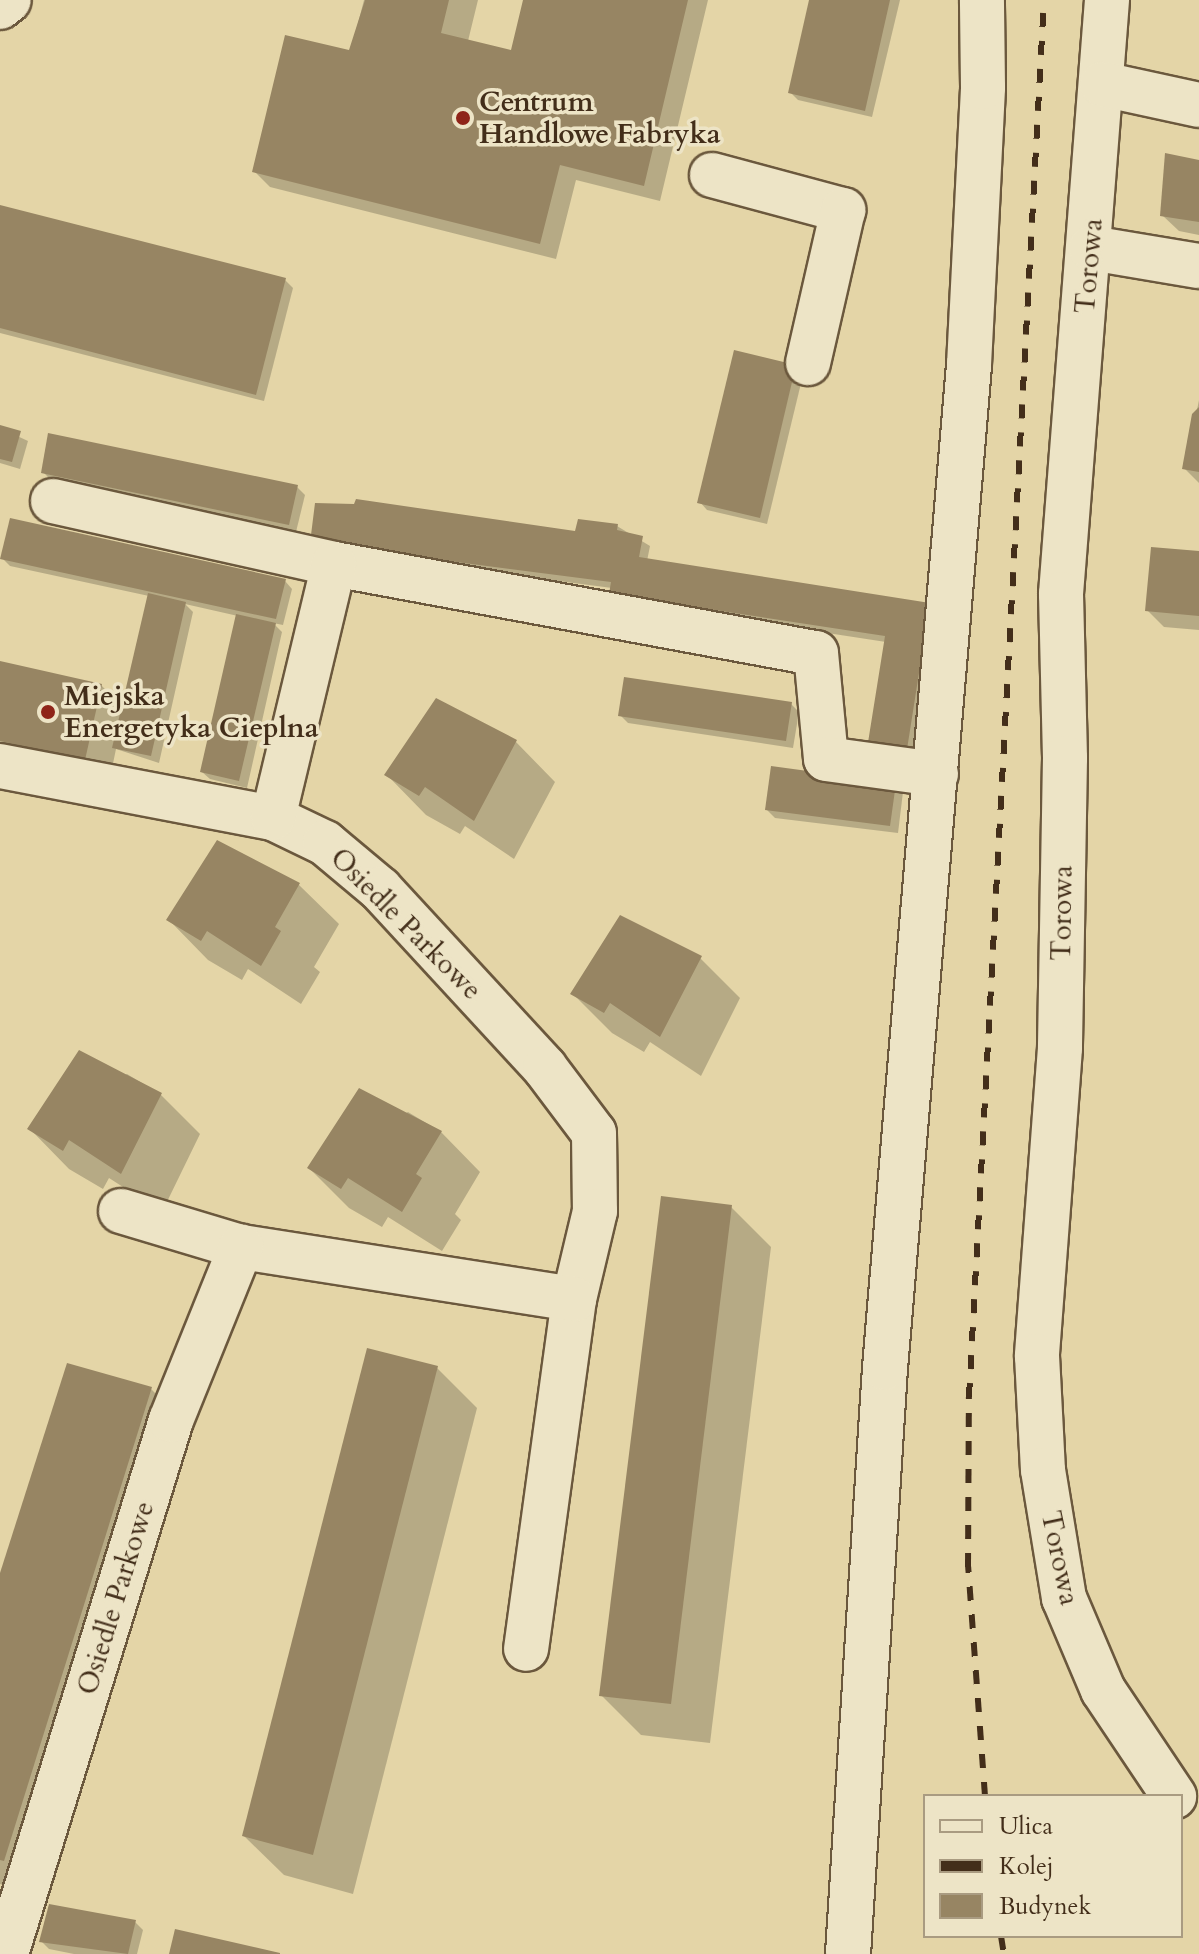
<!DOCTYPE html>
<style>
body{margin:0}
#map{position:relative;width:1199px;height:1954px;overflow:hidden;background:#e4d5a7;font-family:Cardo,serif}
div>[style]{position:absolute}
.shadow>*{inset:0;background:#0003}
.building>*{inset:0;background:#978563}
.roads{filter:drop-shadow(2px 0 #6b583d) drop-shadow(-2px 0 #6b583d) drop-shadow(0 2px #6b583d) drop-shadow(0 -2px #6b583d)}
.minor>*{height:44px;margin:-22px;padding:0 22px;transform-origin:22px;border-radius:22px;background:#ede4c6}
.rail>*{height:6px;margin-top:-3px;transform-origin:0;background:repeating-linear-gradient(90deg,#432e1a 0 14px,transparent 0 28px)}
.dots>*{width:22px;height:22px;translate:-50% -50%;box-sizing:border-box;border:4px solid #ede4c6;border-radius:50%}
span{translate:-50% -50%;white-space:nowrap;text-align:center;line-height:1.15;-webkit-text-stroke:7px #ede4c6;paint-order:stroke}
.poi-label{font-size:28px;color:#432e1a;font-weight:700}
.left{translate:0 -50%;text-align:left}
.street-label{font-size:28px;color:#432e1a}
.legend{position:absolute;left:923px;top:1794px;width:260px;height:144px;box-sizing:border-box;background:#ede4c6;border:2px solid #a99b81;margin:0;padding:10px 14px;list-style:none;font-size:24px;color:#432e1a}
.legend li{display:flex;align-items:center;gap:16px;height:40px}
.legend b{width:40px;border:2px solid #a99b81}
</style>
<div id="map">
<div class="shadow">
<div style="clip-path:polygon(364px 0,478px 0,468px 41px,512px 52px,525px 0,708px 0,660px 201px,576px 180px,556px 259px,270px 187px,254px 171px,355px 54px,351px 50px)"></div>
<div style="clip-path:polygon(811px 0,900px 0,872px 117px,798px 100px,790px 92px)"></div>
<div style="clip-path:polygon(1199px 162px,1199px 235px,1179px 231px,1162px 215px)"></div>
<div style="clip-path:polygon(0 207px,285px 280px,293px 288px,264px 401px,0 333px)"></div>
<div style="clip-path:polygon(795px 367px,803px 375px,767px 524px,707px 510px,700px 502px)"></div>
<div style="clip-path:polygon(1199px 400px,1199px 483px,1185px 469px)"></div>
<div style="clip-path:polygon(0 428px,28px 441px,20px 469px,0 463px)"></div>
<div style="clip-path:polygon(43px 472px,297px 487px,305px 495px,296px 532px,51px 480px)"></div>
<div style="clip-path:polygon(617px 526px,650px 546px,647px 561px,929px 605px,913px 769px,876px 763px,886px 642px,619px 601px,612px 588px,320px 550px,577px 534px)"></div>
<div style="clip-path:polygon(1199px 553px,1199px 630px,1164px 627px,1147px 610px)"></div>
<div style="clip-path:polygon(2px 558px,285px 581px,292px 589px,283px 625px,273px 623px,282px 632px,247px 788px,210px 779px,202px 772px,238px 616px,185px 604px,193px 612px,159px 763px,116px 749px,109px 783px,0 759px,0 664px,101px 685px,123px 708px,149px 596px,10px 566px)"></div>
<div style="clip-path:polygon(791px 704px,799px 712px,793px 748px,628px 723px,620px 715px)"></div>
<div style="clip-path:polygon(516px 742px,555px 782px,514px 859px,465px 826px,460px 834px,426px 815px,387px 775px)"></div>
<div style="clip-path:polygon(895px 785px,903px 792px,898px 833px,775px 818px,767px 810px)"></div>
<div style="clip-path:polygon(218px 843px,299px 885px,339px 924px,314px 967px,320px 972px,301px 1004px,248px 969px,242px 980px,208px 960px,169px 920px)"></div>
<div style="clip-path:polygon(700px 958px,740px 998px,701px 1076px,650px 1042px,644px 1052px,612px 1033px,572px 993px)"></div>
<div style="clip-path:polygon(127px 1074px,160px 1094px,200px 1134px,162px 1212px,109px 1178px,103px 1189px,69px 1169px,30px 1129px)"></div>
<div style="clip-path:polygon(408px 1112px,441px 1132px,480px 1172px,455px 1214px,461px 1220px,442px 1251px,388px 1217px,382px 1227px,349px 1208px,309px 1168px)"></div>
<div style="clip-path:polygon(731px 1207px,771px 1247px,710px 1743px,641px 1735px,601px 1695px)"></div>
<div style="clip-path:polygon(437px 1368px,477px 1408px,353px 1894px,284px 1875px,244px 1836px)"></div>
<div style="clip-path:polygon(151px 1389px,191px 1429px,44px 1899px,0 1884px,0 1579px)"></div>
<div style="clip-path:polygon(135px 1922px,143px 1930px,137px 1954px,74px 1954px,49px 1949px,41px 1941px)"></div>
</div>
<div class="building">
<div style="clip-path:polygon(365px 0,449px 0,441px 33px,511px 50px,523px 0,688px 0,644px 186px,560px 165px,540px 244px,252px 172px,285px 35px,349px 50px)"></div>
<div style="clip-path:polygon(809px 0,890px 0,865px 111px,788px 93px)"></div>
<div style="clip-path:polygon(1165px 153px,1199px 160px,1199px 222px,1160px 216px)"></div>
<div style="clip-path:polygon(0 205px,286px 278px,256px 395px,0 328px)"></div>
<div style="clip-path:polygon(734px 350px,796px 365px,760px 518px,697px 503px)"></div>
<div style="clip-path:polygon(1199px 407px,1199px 472px,1182px 469px,1192px 414px)"></div>
<div style="clip-path:polygon(0 425px,21px 431px,12px 462px,0 459px)"></div>
<div style="clip-path:polygon(48px 433px,298px 485px,289px 525px,41px 473px)"></div>
<div style="clip-path:polygon(356px 499px,575px 531px,578px 519px,618px 524px,617px 530px,643px 536px,639px 557px,930px 603px,905px 762px,866px 755px,885px 636px,609px 594px,611px 582px,310px 543px,315px 503px,354px 504px)"></div>
<div style="clip-path:polygon(10px 518px,286px 579px,276px 619px,0 559px)"></div>
<div style="clip-path:polygon(1151px 547px,1199px 551px,1199px 616px,1145px 611px)"></div>
<div style="clip-path:polygon(148px 593px,186px 602px,151px 756px,112px 748px)"></div>
<div style="clip-path:polygon(236px 614px,276px 623px,239px 781px,200px 772px)"></div>
<div style="clip-path:polygon(0 661px,102px 684px,85px 760px,0 741px)"></div>
<div style="clip-path:polygon(624px 677px,792px 702px,786px 741px,618px 716px)"></div>
<div style="clip-path:polygon(436px 698px,517px 740px,474px 821px,425px 787px,419px 796px,384px 775px)"></div>
<div style="clip-path:polygon(771px 766px,896px 783px,890px 826px,765px 810px)"></div>
<div style="clip-path:polygon(217px 840px,300px 883px,275px 927px,281px 931px,261px 966px,207px 931px,201px 941px,166px 920px)"></div>
<div style="clip-path:polygon(620px 915px,702px 956px,660px 1037px,610px 1003px,604px 1013px,570px 994px)"></div>
<div style="clip-path:polygon(79px 1050px,162px 1093px,121px 1174px,69px 1140px,63px 1151px,27px 1129px)"></div>
<div style="clip-path:polygon(359px 1088px,442px 1131px,416px 1174px,422px 1178px,402px 1212px,348px 1178px,341px 1189px,307px 1168px)"></div>
<div style="clip-path:polygon(661px 1196px,732px 1205px,671px 1704px,599px 1696px)"></div>
<div style="clip-path:polygon(367px 1348px,438px 1366px,313px 1855px,242px 1836px)"></div>
<div style="clip-path:polygon(67px 1363px,152px 1387px,4px 1861px,0 1860px,0 1573px)"></div>
<div style="clip-path:polygon(49px 1904px,136px 1920px,128px 1954px,39px 1942px)"></div>
<div style="clip-path:polygon(175px 1929px,280px 1953px,280px 1954px,169px 1954px)"></div>
</div>
<div class="roads">
<div class="minor">
<div style="left:1107px;top:0;width:596px;rotate:94.43deg"></div>
<div style="left:1061px;top:594px;width:164px;rotate:88.6deg"></div>
<div style="left:1065px;top:758px;width:290px;rotate:91deg"></div>
<div style="left:1060px;top:1048px;width:309px;rotate:94.3deg"></div>
<div style="left:1037px;top:1356px;width:114px;rotate:87deg"></div>
<div style="left:1043px;top:1470px;width:130px;rotate:80.7deg"></div>
<div style="left:1064px;top:1598px;width:100px;rotate:67deg"></div>
<div style="left:1103px;top:1690px;width:128px;rotate:56.2deg"></div>
<div style="left:0;top:7px;width:11px;rotate:-38deg"></div>
<div style="left:1102px;top:84px;width:99px;rotate:12.2deg"></div>
<div style="left:712px;top:175px;width:136px;rotate:15deg"></div>
<div style="left:843px;top:210px;width:157px;rotate:102.9deg"></div>
<div style="left:1091px;top:248px;width:109px;rotate:9.5deg"></div>
<div style="left:53px;top:501px;width:288px;rotate:12.6deg"></div>
<div style="left:334px;top:564px;width:490px;rotate:10.5deg"></div>
<div style="left:816px;top:653px;width:106px;rotate:84.6deg"></div>
<div style="left:826px;top:759px;width:111px;rotate:7.8deg"></div>
<div style="left:0;top:766px;width:278px;rotate:10.8deg"></div>
<div style="left:273px;top:818px;width:58px;rotate:25.7deg"></div>
<div style="left:325px;top:843px;width:72px;rotate:39.9deg"></div>
<div style="left:380px;top:889px;width:243px;rotate:47.3deg"></div>
<div style="left:545px;top:1068px;width:81px;rotate:53deg"></div>
<div style="left:594px;top:1133px;width:78px;rotate:89.3deg"></div>
<div style="left:595px;top:1211px;width:90px;rotate:103.4deg"></div>
<div style="left:574px;top:1299px;width:353px;rotate:97.8deg"></div>
<div style="left:273px;top:818px;width:261px;rotate:-76.5deg"></div>
<div style="left:121px;top:1211px;width:125px;rotate:16.7deg"></div>
<div style="left:241px;top:1247px;width:337px;rotate:8.9deg"></div>
<div style="left:6px;top:1954px;width:559px;rotate:-72.83deg"></div>
<div style="left:171px;top:1420px;width:187px;rotate:-68deg"></div>
<div style="left:848px;top:1954px;width:587px;rotate:-86.39deg"></div>
<div style="left:885px;top:1368px;width:1007px;rotate:-85.21deg"></div>
<div style="left:969px;top:365px;width:278px;rotate:-87.1deg"></div>
<div style="left:983px;top:87px;width:87px;rotate:-90.7deg"></div>
</div>
</div>
<div class="rail">
<div style="left:985px;top:1796px;width:230px;rotate:-94.2deg"></div>
<div style="left:968px;top:1567px;width:170px;rotate:-89.7deg"></div>
<div style="left:969px;top:1397px;width:1399px;rotate:-86.93deg"></div>
<div style="left:1001px;top:1936px;width:18px;rotate:81deg"></div>
</div>
<div class="dots">
<div style="left:463px;top:118px;background:#8f2418"></div>
<div style="left:48px;top:712px;background:#8f2418"></div>
</div>
<div class="poi-label">
<span class="left" style="left:479px;top:118px">Centrum<br>Handlowe Fabryka</span>
<span class="left" style="left:64px;top:712px">Miejska<br>Energetyka Cieplna</span>
</div>
<div class="street-label">
<span style="left:1089px;top:266px;rotate:-85deg">Torowa</span>
<span style="left:1062px;top:913px;rotate:-89deg">Torowa</span>
<span style="left:406px;top:924px;rotate:45deg">Osiedle Parkowe</span>
<span style="left:1060px;top:1558px;rotate:78deg">Torowa</span>
<span style="left:116px;top:1598px;rotate:-73deg">Osiedle Parkowe</span>
</div>
<ul class="legend">
<li><b style="height:10px;background:#ede4c6"></b>Ulica</li>
<li><b style="height:10px;background:#432e1a"></b>Kolej</li>
<li><b style="height:22px;background:#978563"></b>Budynek</li>
</ul>
</div>
